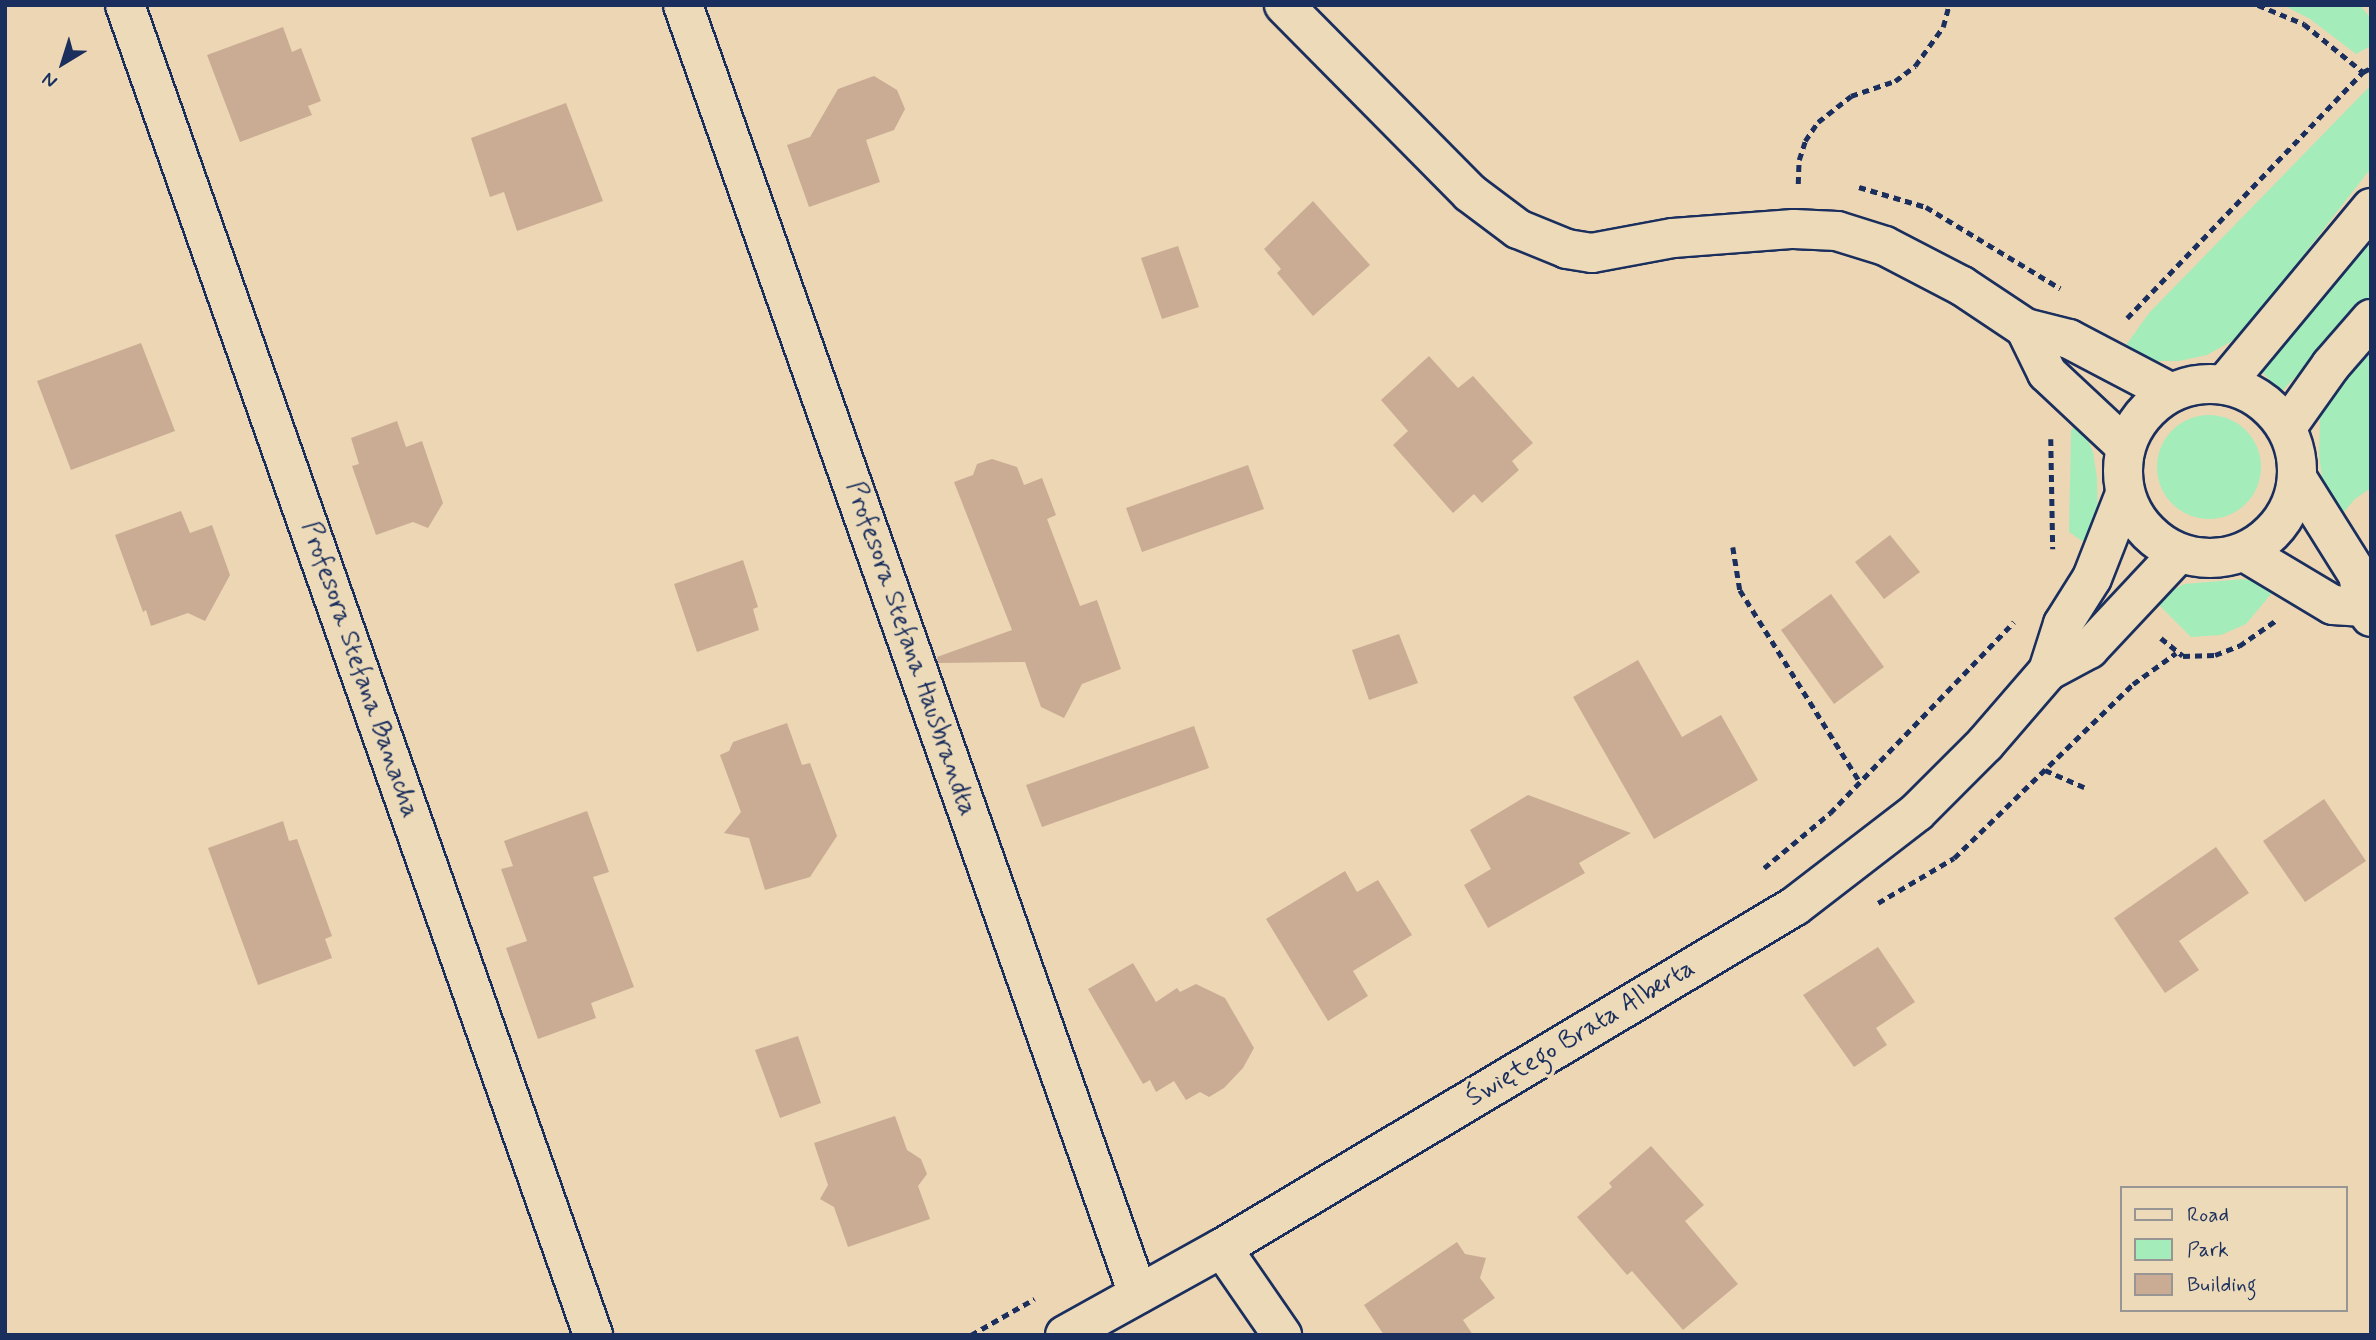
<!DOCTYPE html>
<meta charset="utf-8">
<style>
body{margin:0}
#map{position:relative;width:2376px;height:1340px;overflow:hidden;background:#edd6b3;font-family:Mynerve,sans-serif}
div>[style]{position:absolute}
.green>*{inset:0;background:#a4edbb}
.round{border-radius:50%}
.building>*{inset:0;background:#caac95}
.path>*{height:4.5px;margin-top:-2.25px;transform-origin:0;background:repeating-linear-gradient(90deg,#1b2f5e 0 7px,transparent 0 12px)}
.roads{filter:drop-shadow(2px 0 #1b2f5e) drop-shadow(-2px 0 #1b2f5e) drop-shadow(0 2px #1b2f5e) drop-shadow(0 -2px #1b2f5e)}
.minor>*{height:38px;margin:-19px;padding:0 19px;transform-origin:19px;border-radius:19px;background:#ecdab8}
.tertiary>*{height:38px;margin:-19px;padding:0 19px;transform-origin:19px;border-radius:19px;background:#ecdab8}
.tertiary>.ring{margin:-19px;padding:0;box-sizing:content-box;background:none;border:38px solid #ecdab8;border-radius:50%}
span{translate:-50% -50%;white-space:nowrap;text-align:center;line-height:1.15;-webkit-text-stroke:7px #ecdab8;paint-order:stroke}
.street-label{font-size:26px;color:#1b2f5e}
.frame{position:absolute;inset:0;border:7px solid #1b2f5e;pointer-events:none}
.legend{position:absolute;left:2120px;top:1186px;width:228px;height:126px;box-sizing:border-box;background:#ecdab8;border:2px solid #989694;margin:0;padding:9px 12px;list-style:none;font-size:21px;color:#1b2f5e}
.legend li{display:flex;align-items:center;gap:14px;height:35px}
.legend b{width:35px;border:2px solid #989694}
.north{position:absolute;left:28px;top:28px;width:70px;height:70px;-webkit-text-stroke:5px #ecdab8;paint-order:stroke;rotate:218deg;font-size:19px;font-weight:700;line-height:28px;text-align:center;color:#1b2f5e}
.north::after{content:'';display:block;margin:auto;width:24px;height:32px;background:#1b2f5e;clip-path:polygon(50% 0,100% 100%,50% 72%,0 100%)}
</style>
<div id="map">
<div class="green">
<div style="clip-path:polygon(2283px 5px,2360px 5px,2371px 19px,2371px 46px,2356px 54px,2310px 19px)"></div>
<div style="clip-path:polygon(2371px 85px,2371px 168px,2241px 336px,2207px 355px,2179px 361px,2149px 361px,2121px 352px,2149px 313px)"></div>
<div style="clip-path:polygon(2371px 237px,2370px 300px,2281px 392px,2261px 371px)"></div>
<div style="clip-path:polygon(2371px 351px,2371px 488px,2355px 499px,2337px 520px,2323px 484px,2319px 455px,2320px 419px,2330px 396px,2341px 381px)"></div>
<div class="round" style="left:2157px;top:415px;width:104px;height:104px"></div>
<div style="clip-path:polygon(2076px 422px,2082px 427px,2093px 452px,2097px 478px,2098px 523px,2091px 547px,2069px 532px,2071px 431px)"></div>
<div style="clip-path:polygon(2244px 579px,2277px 587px,2246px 624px,2221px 635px,2191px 637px,2154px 600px,2184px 584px)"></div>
</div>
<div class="building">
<div style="clip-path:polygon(283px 27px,292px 52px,301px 48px,321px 101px,308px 106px,312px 115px,240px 142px,207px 55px)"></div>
<div style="clip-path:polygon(874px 76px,897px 90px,905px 109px,894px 130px,866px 140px,880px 182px,809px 207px,787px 145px,810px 137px,838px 89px)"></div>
<div style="clip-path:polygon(566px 103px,603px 201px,517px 231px,504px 192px,490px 197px,471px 138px)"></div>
<div style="clip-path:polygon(1313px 201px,1370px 265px,1313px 316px,1277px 273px,1281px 269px,1264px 249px)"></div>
<div style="clip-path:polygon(1178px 246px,1199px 307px,1162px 319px,1141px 258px)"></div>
<div style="clip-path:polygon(141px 343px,175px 431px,71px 470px,37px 381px)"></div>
<div style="clip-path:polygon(1429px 356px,1458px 388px,1473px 376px,1533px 443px,1512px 461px,1519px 470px,1482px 503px,1474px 494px,1453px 513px,1393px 445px,1408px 431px,1381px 400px)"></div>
<div style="clip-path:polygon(397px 421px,406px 447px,422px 441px,443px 503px,428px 528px,413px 522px,376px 535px,352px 466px,359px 464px,351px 438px)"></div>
<div style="clip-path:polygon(992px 459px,1017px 467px,1024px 485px,1042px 478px,1056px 515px,1047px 519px,1080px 606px,1097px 600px,1121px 669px,1082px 684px,1064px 718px,1041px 707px,1025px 662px,938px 663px,937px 657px,1012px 630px,954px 482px,973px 475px,977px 464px)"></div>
<div style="clip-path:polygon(1248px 465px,1264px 509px,1142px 552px,1126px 508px)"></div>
<div style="clip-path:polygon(181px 511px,190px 533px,212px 525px,230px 575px,205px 621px,188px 613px,151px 626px,146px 610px,143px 612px,115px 535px)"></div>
<div style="clip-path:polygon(1890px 535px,1920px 572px,1884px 599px,1855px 562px)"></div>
<div style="clip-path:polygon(743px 560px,758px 607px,753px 609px,759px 630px,697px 652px,674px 584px)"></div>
<div style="clip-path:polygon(1831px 594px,1884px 667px,1834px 704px,1781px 630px)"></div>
<div style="clip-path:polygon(1399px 634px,1418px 683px,1369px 700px,1352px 650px)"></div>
<div style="clip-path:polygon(1638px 660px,1682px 737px,1721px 715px,1758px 780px,1654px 839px,1573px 697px)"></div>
<div style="clip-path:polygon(787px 723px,802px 765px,810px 763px,837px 836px,810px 877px,765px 890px,749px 838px,724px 833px,741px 812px,720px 755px,729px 751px,733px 742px)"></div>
<div style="clip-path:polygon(1194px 726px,1209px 768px,1042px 827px,1026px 785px)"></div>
<div style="clip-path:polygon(1528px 795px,1631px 833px,1579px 863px,1585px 873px,1488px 928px,1464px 885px,1491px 869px,1470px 830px)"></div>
<div style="clip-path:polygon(2324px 799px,2366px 861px,2305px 902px,2263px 841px)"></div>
<div style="clip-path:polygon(587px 811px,609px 872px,593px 877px,634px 987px,591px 1003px,596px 1018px,538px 1039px,506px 948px,527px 941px,501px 869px,513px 866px,504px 841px)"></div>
<div style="clip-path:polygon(283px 821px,289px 841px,297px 839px,332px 936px,325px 939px,332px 958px,258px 985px,208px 848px)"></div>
<div style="clip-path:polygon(2216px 847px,2249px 893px,2179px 941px,2199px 970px,2165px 993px,2114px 918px)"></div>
<div style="clip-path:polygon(1345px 871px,1357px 892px,1378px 880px,1412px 935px,1353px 971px,1368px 996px,1328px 1021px,1266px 919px)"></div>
<div style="clip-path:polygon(1878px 947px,1915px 1002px,1876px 1028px,1887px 1045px,1854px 1067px,1803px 995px)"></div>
<div style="clip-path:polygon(1133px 963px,1156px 1002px,1177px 988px,1180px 992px,1196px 984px,1225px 998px,1254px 1048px,1243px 1068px,1224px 1088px,1209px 1097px,1200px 1092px,1186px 1100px,1174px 1081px,1156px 1092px,1150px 1080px,1143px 1084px,1088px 989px)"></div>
<div style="clip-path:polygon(798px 1036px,821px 1103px,780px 1118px,755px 1050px)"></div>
<div style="clip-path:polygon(895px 1116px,907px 1150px,921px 1159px,927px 1174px,918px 1186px,930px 1219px,848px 1247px,834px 1207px,820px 1199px,828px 1185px,814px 1143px)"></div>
<div style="clip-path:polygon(1651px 1146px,1704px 1205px,1685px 1221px,1738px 1284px,1683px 1330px,1632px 1271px,1627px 1275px,1577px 1217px,1612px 1187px,1609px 1183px)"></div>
<div style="clip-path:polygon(1457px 1242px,1465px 1254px,1486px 1258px,1480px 1278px,1495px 1298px,1463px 1320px,1473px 1335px,1384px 1335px,1364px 1305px)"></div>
</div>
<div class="path">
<div style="left:2258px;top:5px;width:50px;rotate:22.4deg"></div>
<div style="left:2304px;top:24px;width:76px;rotate:39.1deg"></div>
<div style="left:1798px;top:184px;width:24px;rotate:-88deg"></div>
<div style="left:1799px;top:160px;width:20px;rotate:-72deg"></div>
<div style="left:1805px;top:141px;width:23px;rotate:-56deg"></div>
<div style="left:1818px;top:122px;width:42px;rotate:-38.2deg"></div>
<div style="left:1851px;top:96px;width:46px;rotate:-18.8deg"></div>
<div style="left:1895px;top:81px;width:25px;rotate:-37deg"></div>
<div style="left:1915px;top:66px;width:48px;rotate:-54.3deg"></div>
<div style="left:1943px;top:27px;width:23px;rotate:-75deg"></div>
<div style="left:1859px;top:187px;width:70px;rotate:16.6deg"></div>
<div style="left:1926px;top:207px;width:157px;rotate:31.2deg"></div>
<div style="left:2127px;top:318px;width:341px;rotate:-46.2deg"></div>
<div style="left:2363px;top:72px;width:9px;rotate:-27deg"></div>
<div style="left:2051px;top:439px;width:110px;rotate:89deg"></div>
<div style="left:1733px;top:547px;width:44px;rotate:80.8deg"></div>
<div style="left:1740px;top:590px;width:226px;rotate:58deg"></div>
<div style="left:2161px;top:638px;width:28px;rotate:39deg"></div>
<div style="left:2183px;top:656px;width:32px;rotate:-2deg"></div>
<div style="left:2215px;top:655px;width:26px;rotate:-21deg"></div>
<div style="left:2239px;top:646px;width:44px;rotate:-34.8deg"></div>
<div style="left:2045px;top:770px;width:43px;rotate:23.6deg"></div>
<div style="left:1764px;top:868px;width:86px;rotate:-39.8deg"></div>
<div style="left:1830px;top:813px;width:265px;rotate:-46.1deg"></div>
<div style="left:1878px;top:903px;width:88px;rotate:-30.6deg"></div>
<div style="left:1954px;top:858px;width:250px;rotate:-44.2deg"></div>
<div style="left:2133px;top:684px;width:53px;rotate:-35.8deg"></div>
<div style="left:971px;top:1335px;width:73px;rotate:-29.7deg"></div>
</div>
<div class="roads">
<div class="minor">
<div style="left:125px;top:5px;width:1410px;rotate:70.61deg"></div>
<div style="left:683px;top:5px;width:1367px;rotate:70.56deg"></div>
<div style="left:1284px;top:5px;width:264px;rotate:45.3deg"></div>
<div style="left:1470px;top:193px;width:60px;rotate:36.9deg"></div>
<div style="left:1518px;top:229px;width:53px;rotate:22.2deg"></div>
<div style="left:1567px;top:249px;width:25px;rotate:9deg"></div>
<div style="left:1592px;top:253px;width:82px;rotate:-10.5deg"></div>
<div style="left:1673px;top:238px;width:121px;rotate:-4.3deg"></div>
<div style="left:1794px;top:229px;width:43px;rotate:2.7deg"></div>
<div style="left:1837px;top:231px;width:50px;rotate:17.4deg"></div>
<div style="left:1885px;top:246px;width:87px;rotate:27.5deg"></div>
<div style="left:1962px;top:286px;width:76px;rotate:33.7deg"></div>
<div style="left:2025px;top:328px;width:45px;rotate:14deg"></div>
<div style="left:2069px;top:339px;width:114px;rotate:27.7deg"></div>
<div style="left:2025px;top:328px;width:50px;rotate:63.9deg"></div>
<div style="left:2047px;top:373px;width:107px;rotate:43.1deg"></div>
<div style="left:1222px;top:1248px;width:106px;rotate:55.4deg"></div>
</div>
<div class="tertiary">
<div class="ring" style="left:2123px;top:384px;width:136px;height:136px"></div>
<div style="left:2225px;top:384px;width:229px;rotate:-50.3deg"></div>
<div style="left:2287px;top:427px;width:76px;rotate:-54.6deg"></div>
<div style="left:2331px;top:365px;width:61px;rotate:-49deg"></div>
<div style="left:2299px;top:481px;width:111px;rotate:57.9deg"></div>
<div style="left:2358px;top:575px;width:33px;rotate:79deg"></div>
<div style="left:2364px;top:607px;width:12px;rotate:55deg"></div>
<div style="left:2246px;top:553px;width:101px;rotate:30.9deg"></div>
<div style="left:2333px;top:605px;width:31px;rotate:4deg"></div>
<div style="left:2048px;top:671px;width:49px;rotate:-72.3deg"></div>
<div style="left:2063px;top:624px;width:54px;rotate:-57.8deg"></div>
<div style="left:2092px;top:578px;width:90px;rotate:-68.6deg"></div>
<div style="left:1065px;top:1335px;width:179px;rotate:-29deg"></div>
<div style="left:1222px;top:1248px;width:667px;rotate:-30.83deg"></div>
<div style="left:1795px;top:906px;width:154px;rotate:-37.6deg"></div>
<div style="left:1917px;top:812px;width:96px;rotate:-45deg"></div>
<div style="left:1985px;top:744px;width:96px;rotate:-49.2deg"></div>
<div style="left:2048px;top:671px;width:47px;rotate:-28.2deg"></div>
<div style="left:2089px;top:649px;width:130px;rotate:-46.9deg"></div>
</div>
</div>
<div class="street-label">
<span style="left:910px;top:649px;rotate:71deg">Profesora Stefana Hausbrandta</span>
<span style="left:359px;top:670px;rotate:71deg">Profesora Stefana Banacha</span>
<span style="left:1581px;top:1034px;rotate:-31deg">Świętego Brata Alberta</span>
</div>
<div class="frame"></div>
<ul class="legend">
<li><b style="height:9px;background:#ecdab8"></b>Road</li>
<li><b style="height:19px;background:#a4edbb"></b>Park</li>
<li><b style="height:19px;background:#caac95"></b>Building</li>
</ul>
<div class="north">N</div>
</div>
